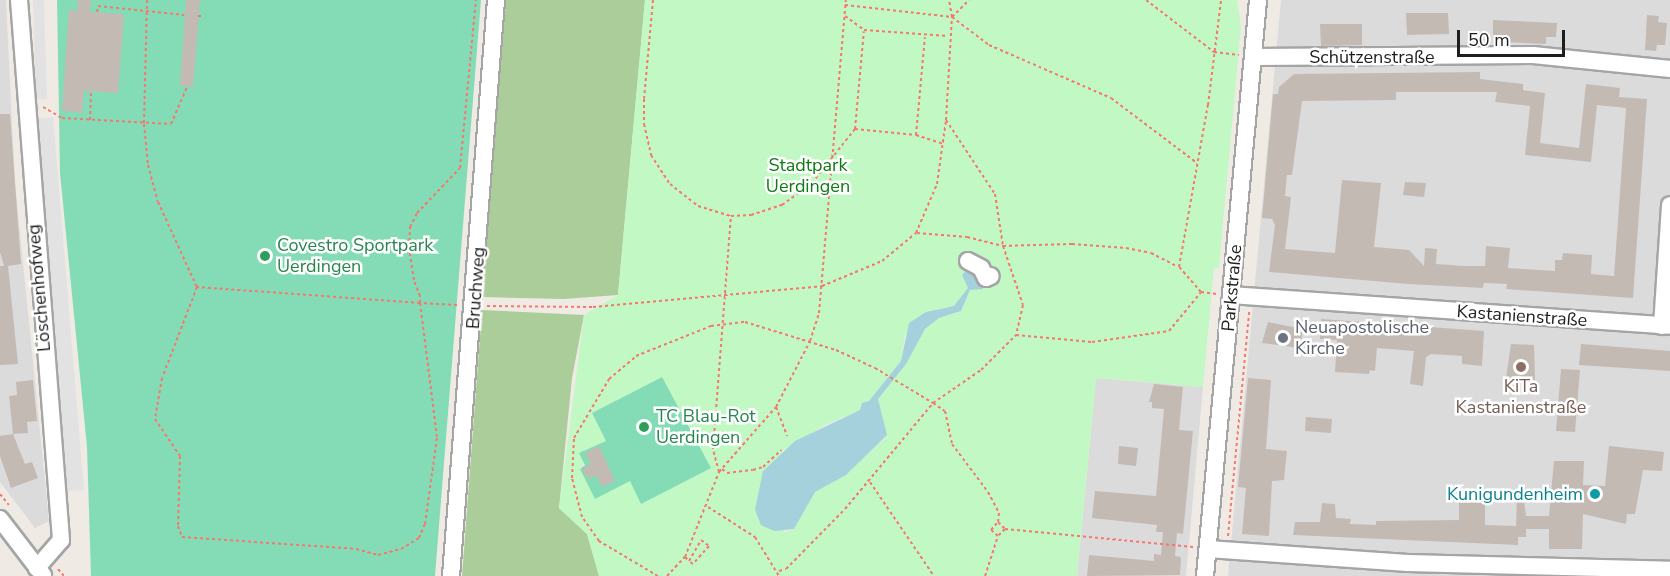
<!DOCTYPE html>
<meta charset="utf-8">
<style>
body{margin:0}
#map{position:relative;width:1670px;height:576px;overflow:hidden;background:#efebe4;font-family:"Nunito Sans",sans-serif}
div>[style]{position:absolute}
.residential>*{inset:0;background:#dcdbdb}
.forest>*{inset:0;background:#abcd9a}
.park>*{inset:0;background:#c2f8c4}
.pitch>*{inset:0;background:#84dcb7}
.parking>*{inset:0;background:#e2e2e2}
.water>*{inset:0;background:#a5d1dc}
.building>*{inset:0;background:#c3bab4}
.path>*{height:2px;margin-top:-1px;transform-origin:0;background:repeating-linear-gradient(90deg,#f6776e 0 3px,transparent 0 6px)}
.roads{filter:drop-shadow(2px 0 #a5a5a5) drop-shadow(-2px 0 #a5a5a5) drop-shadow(0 2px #a5a5a5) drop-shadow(0 -2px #a5a5a5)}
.minor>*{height:16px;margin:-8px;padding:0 8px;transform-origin:8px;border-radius:8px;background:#fff}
.dots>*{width:16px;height:16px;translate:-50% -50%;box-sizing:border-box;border:3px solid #fff;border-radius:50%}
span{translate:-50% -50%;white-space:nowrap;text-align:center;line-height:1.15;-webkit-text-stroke:5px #fff;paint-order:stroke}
.street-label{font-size:18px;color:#1e1e1e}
.park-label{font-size:18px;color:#0e7a13}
.leisure-label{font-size:18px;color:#27864d}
.left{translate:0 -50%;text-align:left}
.worship-label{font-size:18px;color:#5b616d}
.education-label{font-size:18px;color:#785e54}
.culture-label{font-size:18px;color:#0d838f}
.right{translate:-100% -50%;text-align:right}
.scale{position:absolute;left:1457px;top:30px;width:108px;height:27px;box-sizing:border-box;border:3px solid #1e1e1e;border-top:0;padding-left:8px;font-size:18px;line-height:21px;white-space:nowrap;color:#1e1e1e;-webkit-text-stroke:4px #fff;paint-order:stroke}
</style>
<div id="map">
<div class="residential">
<div style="clip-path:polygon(0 0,6px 0,15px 183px,49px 521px,35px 528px,0 482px)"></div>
<div style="clip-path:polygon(1281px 0,1670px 0,1670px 576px,1228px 576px)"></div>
<div style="clip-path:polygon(1096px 378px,1203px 387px,1186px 576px,1077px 576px)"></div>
</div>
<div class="forest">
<div style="clip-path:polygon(506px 0,645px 0,618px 295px,564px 299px,482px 297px)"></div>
<div style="clip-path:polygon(482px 310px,584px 315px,572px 378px,559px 508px,587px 534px,599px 576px,462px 576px)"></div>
</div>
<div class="park">
<div style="clip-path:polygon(evenodd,645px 0,1237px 0,1241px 26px,1219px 268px,1214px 268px,1203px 387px,1096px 378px,1077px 576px,599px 576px,587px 534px,559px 508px,584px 315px,618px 295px,645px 0,965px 269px,983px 289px,970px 290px,961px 311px,939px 318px,925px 329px,878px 399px,887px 436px,846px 475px,815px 492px,794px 529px,784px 532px,782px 451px,825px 425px,860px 410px,862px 403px,869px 401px,901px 361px,905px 335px,933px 310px,954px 306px,966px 292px,968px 288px,962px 275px,965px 269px,645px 0,662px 377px,595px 498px,580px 468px,606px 441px,592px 413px,662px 377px)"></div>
</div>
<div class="pitch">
<div style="clip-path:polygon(57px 0,481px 0,435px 576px,91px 576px,87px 447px,60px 173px)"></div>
<div style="clip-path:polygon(662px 377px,711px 468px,641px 504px,630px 481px,595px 499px,580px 469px,585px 465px,579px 453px,606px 441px,592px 413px)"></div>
</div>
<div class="parking">
<div style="clip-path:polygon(33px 0,44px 0,47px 99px,36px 99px)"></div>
<div style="clip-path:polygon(53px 117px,84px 490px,64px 491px,34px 119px)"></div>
</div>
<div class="water">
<div style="clip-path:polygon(968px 268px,983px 289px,970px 290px,961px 311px,939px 318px,925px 329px,906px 364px,878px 399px,887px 435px,846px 475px,815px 492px,794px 529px,774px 531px,761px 525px,755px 510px,763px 471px,795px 441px,860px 410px,862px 403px,869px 401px,901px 361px,909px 323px,926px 312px,954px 306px,968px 288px,962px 275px)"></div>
</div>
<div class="building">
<div style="clip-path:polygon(78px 0,91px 0,90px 12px,124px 14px,118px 93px,84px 91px,82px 113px,62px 111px,69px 10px,77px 11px)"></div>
<div style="clip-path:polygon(186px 0,200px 0,193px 87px,180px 86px)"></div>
<div style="clip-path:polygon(1406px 13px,1448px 13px,1449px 34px,1407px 35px)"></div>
<div style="clip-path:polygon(1647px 15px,1659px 16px,1658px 22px,1667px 23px,1665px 45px,1657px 45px,1656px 51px,1645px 50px)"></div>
<div style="clip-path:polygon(1493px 20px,1557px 23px,1556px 37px,1546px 37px,1546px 44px,1503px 42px,1503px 35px,1493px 35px)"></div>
<div style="clip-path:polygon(1320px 24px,1362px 24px,1362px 45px,1321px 46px)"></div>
<div style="clip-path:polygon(evenodd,1480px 72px,1480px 79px,1523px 84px,1523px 90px,1545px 93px,1540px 143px,1579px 148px,1586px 84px,1620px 88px,1619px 97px,1647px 99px,1633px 298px,1506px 289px,1507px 284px,1484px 283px,1483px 288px,1408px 284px,1269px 272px,1275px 225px,1272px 219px,1262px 218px,1273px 94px,1278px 94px,1279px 87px,1294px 74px,1480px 72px,1396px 92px,1497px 92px,1495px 102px,1530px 106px,1525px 155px,1591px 162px,1597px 105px,1626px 108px,1614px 276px,1591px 274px,1592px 255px,1563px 253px,1562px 260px,1555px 260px,1555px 271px,1508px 268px,1510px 248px,1486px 246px,1485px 266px,1464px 266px,1436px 264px,1437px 249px,1425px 248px,1424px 266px,1409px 250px,1374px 247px,1381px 183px,1342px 180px,1335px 253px,1285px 249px,1291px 197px,1285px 196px,1287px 175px,1292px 175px,1302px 101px,1396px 100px,1396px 92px)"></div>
<div style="clip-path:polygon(0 114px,10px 114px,21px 264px,8px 266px,18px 364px,0 365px,0 266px,4px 266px,0 252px)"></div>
<div style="clip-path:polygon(1405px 182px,1426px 183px,1424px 197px,1403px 195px)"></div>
<div style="clip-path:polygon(1321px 319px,1484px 331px,1482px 366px,1462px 364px,1462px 356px,1431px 354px,1426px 357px,1423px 386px,1410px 384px,1414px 351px,1377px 348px,1375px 371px,1370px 370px,1369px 374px,1335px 372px,1337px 340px,1320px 339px)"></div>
<div style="clip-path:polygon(1268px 322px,1303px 329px,1300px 348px,1262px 343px)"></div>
<div style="clip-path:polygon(1511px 344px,1534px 345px,1535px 380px,1506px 378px)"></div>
<div style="clip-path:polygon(1581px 344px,1670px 351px,1670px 371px,1579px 365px)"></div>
<div style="clip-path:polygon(1561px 369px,1580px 370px,1575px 432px,1556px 431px)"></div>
<div style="clip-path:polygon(1248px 378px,1271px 380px,1266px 449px,1287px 451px,1284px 480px,1272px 481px,1269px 536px,1242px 534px,1246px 488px,1238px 487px)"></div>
<div style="clip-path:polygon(33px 380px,37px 421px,27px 422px,28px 433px,13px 434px,9px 396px,17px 395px,16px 382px)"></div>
<div style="clip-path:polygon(1154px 384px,1183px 387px,1179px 430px,1193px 431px,1183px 534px,1177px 533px,1175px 556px,1181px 557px,1180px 575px,1087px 576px,1089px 555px,1154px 561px,1154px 554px,1161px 555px,1163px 532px,1156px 532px,1157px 525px,1092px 518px,1095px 491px,1156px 496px,1164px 409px,1152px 408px,1152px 402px,1149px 402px)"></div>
<div style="clip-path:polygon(1306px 417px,1332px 419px,1331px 433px,1305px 431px)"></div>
<div style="clip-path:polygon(13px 434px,25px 464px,32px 462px,38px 478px,11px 488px,0 456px,0 436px)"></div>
<div style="clip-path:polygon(599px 446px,615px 481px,602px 487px,596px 475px,588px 479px,582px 468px,591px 464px,585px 453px)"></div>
<div style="clip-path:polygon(1119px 446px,1138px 448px,1136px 466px,1118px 464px)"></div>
<div style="clip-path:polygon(1609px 446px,1664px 452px,1662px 471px,1643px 470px,1635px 514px,1627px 514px,1626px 524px,1583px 514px,1582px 549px,1549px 549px,1549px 529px,1526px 529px,1526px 537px,1518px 537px,1518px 545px,1293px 535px,1295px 522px,1320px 522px,1322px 503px,1335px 504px,1336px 518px,1351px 519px,1350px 524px,1376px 525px,1376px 521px,1459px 520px,1459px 497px,1485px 498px,1485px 525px,1516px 526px,1517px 494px,1523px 494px,1526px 516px,1549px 516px,1554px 461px,1584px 461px,1583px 485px,1605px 486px)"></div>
</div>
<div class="path">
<div style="left:147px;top:0;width:124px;rotate:91.4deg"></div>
<div style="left:144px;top:124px;width:41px;rotate:84.4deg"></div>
<div style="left:148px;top:165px;width:38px;rotate:75deg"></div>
<div style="left:158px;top:202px;width:94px;rotate:65.4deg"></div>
<div style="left:653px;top:0;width:99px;rotate:95.2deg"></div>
<div style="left:644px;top:99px;width:25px;rotate:90deg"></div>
<div style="left:644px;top:124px;width:32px;rotate:77deg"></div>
<div style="left:651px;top:155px;width:35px;rotate:57deg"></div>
<div style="left:670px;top:184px;width:36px;rotate:38deg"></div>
<div style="left:698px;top:206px;width:34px;rotate:17deg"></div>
<div style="left:1146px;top:0;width:86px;rotate:37.4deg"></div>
<div style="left:1214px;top:52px;width:25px;rotate:7deg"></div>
<div style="left:845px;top:5px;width:108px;rotate:6.4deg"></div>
<div style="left:952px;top:17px;width:46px;rotate:37.1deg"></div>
<div style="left:989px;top:45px;width:133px;rotate:23.5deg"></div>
<div style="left:1111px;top:98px;width:108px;rotate:37.1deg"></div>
<div style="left:97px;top:12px;width:6px;rotate:-81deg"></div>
<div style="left:98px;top:6px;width:87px;rotate:5.9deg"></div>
<div style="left:198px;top:16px;width:5px"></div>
<div style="left:845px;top:16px;width:24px;rotate:36deg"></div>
<div style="left:864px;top:30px;width:84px;rotate:4.1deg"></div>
<div style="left:952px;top:17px;width:24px;rotate:-45deg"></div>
<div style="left:43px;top:107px;width:22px;rotate:30deg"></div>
<div style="left:62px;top:118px;width:109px;rotate:3.2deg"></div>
<div style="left:171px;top:124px;width:40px;rotate:-66.6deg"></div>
<div style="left:90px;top:120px;width:29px;rotate:-88deg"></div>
<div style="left:946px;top:120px;width:89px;rotate:56.5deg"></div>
<div style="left:995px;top:194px;width:53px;rotate:81.3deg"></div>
<div style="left:1003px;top:246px;width:69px;rotate:-1.7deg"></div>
<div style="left:1072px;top:244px;width:54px;rotate:4.2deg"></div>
<div style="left:1126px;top:248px;width:25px;rotate:11deg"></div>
<div style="left:1151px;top:253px;width:30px;rotate:27deg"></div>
<div style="left:855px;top:129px;width:98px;rotate:-84.8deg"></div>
<div style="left:916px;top:135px;width:98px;rotate:-84.8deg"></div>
<div style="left:917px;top:233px;width:50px;rotate:4.6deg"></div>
<div style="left:967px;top:237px;width:37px;rotate:14deg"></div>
<div style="left:1003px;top:246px;width:62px;rotate:71.3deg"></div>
<div style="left:1023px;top:305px;width:31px;rotate:103deg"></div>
<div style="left:1201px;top:292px;width:16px;rotate:7deg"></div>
<div style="left:457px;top:305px;width:37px;rotate:-177deg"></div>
<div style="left:420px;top:303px;width:224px;rotate:-175.9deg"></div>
<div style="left:197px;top:287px;width:97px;rotate:111deg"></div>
<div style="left:162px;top:378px;width:42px;rotate:99.7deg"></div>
<div style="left:155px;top:419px;width:45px;rotate:56deg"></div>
<div style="left:180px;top:456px;width:70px;rotate:91.6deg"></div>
<div style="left:178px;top:526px;width:12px;rotate:70deg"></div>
<div style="left:182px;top:537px;width:174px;rotate:3.9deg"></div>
<div style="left:356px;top:549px;width:23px;rotate:15deg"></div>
<div style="left:378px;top:555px;width:24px;rotate:-15deg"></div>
<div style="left:401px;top:549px;width:21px;rotate:-31deg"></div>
<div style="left:419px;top:538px;width:15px;rotate:-67deg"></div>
<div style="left:425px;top:524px;width:88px;rotate:-82.1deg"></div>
<div style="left:437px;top:437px;width:135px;rotate:-97.2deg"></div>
<div style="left:420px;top:303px;width:7px;rotate:-90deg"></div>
<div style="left:420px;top:296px;width:17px;rotate:-111deg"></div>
<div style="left:414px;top:280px;width:33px;rotate:-99deg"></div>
<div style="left:409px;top:247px;width:20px;rotate:-87deg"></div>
<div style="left:410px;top:227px;width:16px;rotate:-63deg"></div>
<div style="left:417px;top:213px;width:62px;rotate:-46.3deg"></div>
<div style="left:460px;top:168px;width:169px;rotate:-84.6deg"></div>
<div style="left:487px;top:306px;width:106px;rotate:0.5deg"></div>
<div style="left:593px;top:307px;width:230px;rotate:-5.2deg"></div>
<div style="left:822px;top:286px;width:65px;rotate:-22.6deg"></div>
<div style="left:882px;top:261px;width:44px;rotate:-39.5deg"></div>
<div style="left:916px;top:233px;width:53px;rotate:-66.8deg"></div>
<div style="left:937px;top:184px;width:65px;rotate:-82deg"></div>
<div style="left:946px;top:120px;width:103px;rotate:-86.7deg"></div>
<div style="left:952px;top:17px;width:17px;rotate:-100deg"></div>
<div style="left:776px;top:407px;width:31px;rotate:69deg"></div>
<div style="left:722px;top:469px;width:6px;rotate:39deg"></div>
<div style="left:727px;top:473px;width:26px;rotate:-7deg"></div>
<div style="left:753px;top:470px;width:10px;rotate:-17deg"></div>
<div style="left:763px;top:467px;width:25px;rotate:-43deg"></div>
<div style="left:719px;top:472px;width:24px;rotate:-105deg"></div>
<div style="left:713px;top:449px;width:234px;rotate:-85.6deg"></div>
<div style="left:731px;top:216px;width:20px;rotate:-3deg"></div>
<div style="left:751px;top:215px;width:33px;rotate:-18deg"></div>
<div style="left:782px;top:205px;width:37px;rotate:-36deg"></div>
<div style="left:812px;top:183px;width:69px;rotate:-51.5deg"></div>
<div style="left:855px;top:129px;width:61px;rotate:5.6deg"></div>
<div style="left:916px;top:135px;width:28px;rotate:18deg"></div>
<div style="left:870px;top:482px;width:114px;rotate:55.8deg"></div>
<div style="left:0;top:494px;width:14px;rotate:51deg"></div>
<div style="left:708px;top:507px;width:56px;rotate:32.6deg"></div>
<div style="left:755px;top:537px;width:46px;rotate:58.4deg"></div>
<div style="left:1005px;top:529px;width:10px;rotate:135deg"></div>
<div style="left:998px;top:536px;width:9px;rotate:-139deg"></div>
<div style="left:991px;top:530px;width:11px;rotate:-49deg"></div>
<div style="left:998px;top:522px;width:10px;rotate:45deg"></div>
<div style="left:1005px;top:529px;width:189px;rotate:5.5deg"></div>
<div style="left:1228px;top:536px;width:225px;rotate:-84.6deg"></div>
<div style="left:685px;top:557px;width:6px;rotate:45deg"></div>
<div style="left:689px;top:561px;width:24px;rotate:-60deg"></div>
<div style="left:701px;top:540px;width:10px;rotate:37deg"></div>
<div style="left:709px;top:546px;width:24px;rotate:132deg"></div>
<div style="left:693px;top:564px;width:5px;rotate:-143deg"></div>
<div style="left:58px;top:569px;width:9px;rotate:49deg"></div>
<div style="left:779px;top:571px;width:7px;rotate:-16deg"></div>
<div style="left:786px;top:569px;width:84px;rotate:-45.5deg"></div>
<div style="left:845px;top:509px;width:138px;rotate:-50.3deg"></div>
<div style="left:933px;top:403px;width:14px;rotate:34deg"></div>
<div style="left:945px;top:411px;width:34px;rotate:78deg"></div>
<div style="left:952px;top:444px;width:60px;rotate:53.1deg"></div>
<div style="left:988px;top:492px;width:24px;rotate:62deg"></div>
<div style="left:999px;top:513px;width:9px;rotate:96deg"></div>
<div style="left:658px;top:576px;width:69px;rotate:-149.3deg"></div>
<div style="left:599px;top:541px;width:29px;rotate:-125deg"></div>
<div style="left:582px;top:517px;width:40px;rotate:-104.4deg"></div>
<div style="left:572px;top:478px;width:40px;rotate:-87.1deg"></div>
<div style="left:574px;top:438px;width:69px;rotate:-59.3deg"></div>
<div style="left:609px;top:379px;width:35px;rotate:-40deg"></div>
<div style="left:636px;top:356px;width:81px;rotate:-21.8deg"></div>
<div style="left:711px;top:326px;width:34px;rotate:-7deg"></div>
<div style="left:745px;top:322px;width:95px;rotate:17.1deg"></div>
<div style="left:836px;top:350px;width:43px;rotate:24.8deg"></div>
<div style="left:875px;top:368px;width:68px;rotate:31.1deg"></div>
<div style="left:933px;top:403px;width:58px;rotate:-34.5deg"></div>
<div style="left:981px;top:370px;width:49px;rotate:-45deg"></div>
<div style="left:1016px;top:335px;width:76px;rotate:5.3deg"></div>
<div style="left:1092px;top:342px;width:78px;rotate:-8.1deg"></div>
<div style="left:1169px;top:331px;width:50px;rotate:-50.6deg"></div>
<div style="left:1201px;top:292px;width:33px;rotate:-131deg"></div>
<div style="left:1179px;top:267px;width:165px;rotate:-79.9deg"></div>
<div style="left:1208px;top:105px;width:106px;rotate:-82.9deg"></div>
<div style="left:667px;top:576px;width:26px;rotate:-47deg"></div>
<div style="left:685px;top:557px;width:92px;rotate:-68.2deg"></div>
<div style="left:719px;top:472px;width:86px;rotate:-48.8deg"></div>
<div style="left:776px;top:407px;width:74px;rotate:-62.7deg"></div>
<div style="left:810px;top:341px;width:29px;rotate:-72deg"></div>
<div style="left:819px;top:313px;width:314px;rotate:-85.1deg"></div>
<div style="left:985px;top:576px;width:42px;rotate:-72deg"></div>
</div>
<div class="roads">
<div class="minor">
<div style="left:19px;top:0;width:542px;rotate:85.55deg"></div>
<div style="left:61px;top:540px;width:37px;rotate:131deg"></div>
<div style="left:1253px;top:57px;width:280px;rotate:-0.4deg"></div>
<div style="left:1533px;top:55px;width:138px;rotate:5.8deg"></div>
<div style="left:968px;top:261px;width:15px;rotate:28deg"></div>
<div style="left:981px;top:268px;width:11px;rotate:63deg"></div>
<div style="left:986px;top:278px;width:5px;rotate:-22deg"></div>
<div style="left:1231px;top:295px;width:440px;rotate:4deg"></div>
<div style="left:1662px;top:326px;width:121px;rotate:-86.2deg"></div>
<div style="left:0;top:519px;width:71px;rotate:52.5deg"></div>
<div style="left:1208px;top:549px;width:200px;rotate:4deg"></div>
<div style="left:1408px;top:563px;width:262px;rotate:1.5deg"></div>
<div style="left:451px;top:576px;width:578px;rotate:-85.53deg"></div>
<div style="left:1205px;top:576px;width:578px;rotate:-84.74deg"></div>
</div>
</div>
<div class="dots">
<div style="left:265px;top:256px;background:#2e9e5b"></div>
<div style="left:1283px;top:338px;background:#6b7280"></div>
<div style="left:1521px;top:367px;background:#8d6e63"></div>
<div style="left:644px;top:427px;background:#2e9e5b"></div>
<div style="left:1595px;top:494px;background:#0f9aa8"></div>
</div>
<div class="street-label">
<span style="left:1372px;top:57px">Schützenstraße</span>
<span style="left:39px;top:288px;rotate:-95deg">Löschenhofweg</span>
<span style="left:476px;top:288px;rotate:-86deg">Bruchweg</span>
<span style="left:1232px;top:288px;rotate:-85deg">Parkstraße</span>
<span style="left:1522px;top:316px;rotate:4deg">Kastanienstraße</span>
</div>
<div class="park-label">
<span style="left:808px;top:176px">Stadtpark<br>Uerdingen</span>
</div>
<div class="leisure-label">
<span class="left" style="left:277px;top:256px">Covestro Sportpark<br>Uerdingen</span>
<span class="left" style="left:656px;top:427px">TC Blau-Rot<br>Uerdingen</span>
</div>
<div class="worship-label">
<span class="left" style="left:1295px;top:338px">Neuapostolische<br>Kirche</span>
</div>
<div class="education-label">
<span style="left:1521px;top:397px">KiTa<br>Kastanienstraße</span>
</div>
<div class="culture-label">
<span class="right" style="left:1583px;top:494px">Kunigundenheim</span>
</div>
<div class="scale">50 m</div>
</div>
